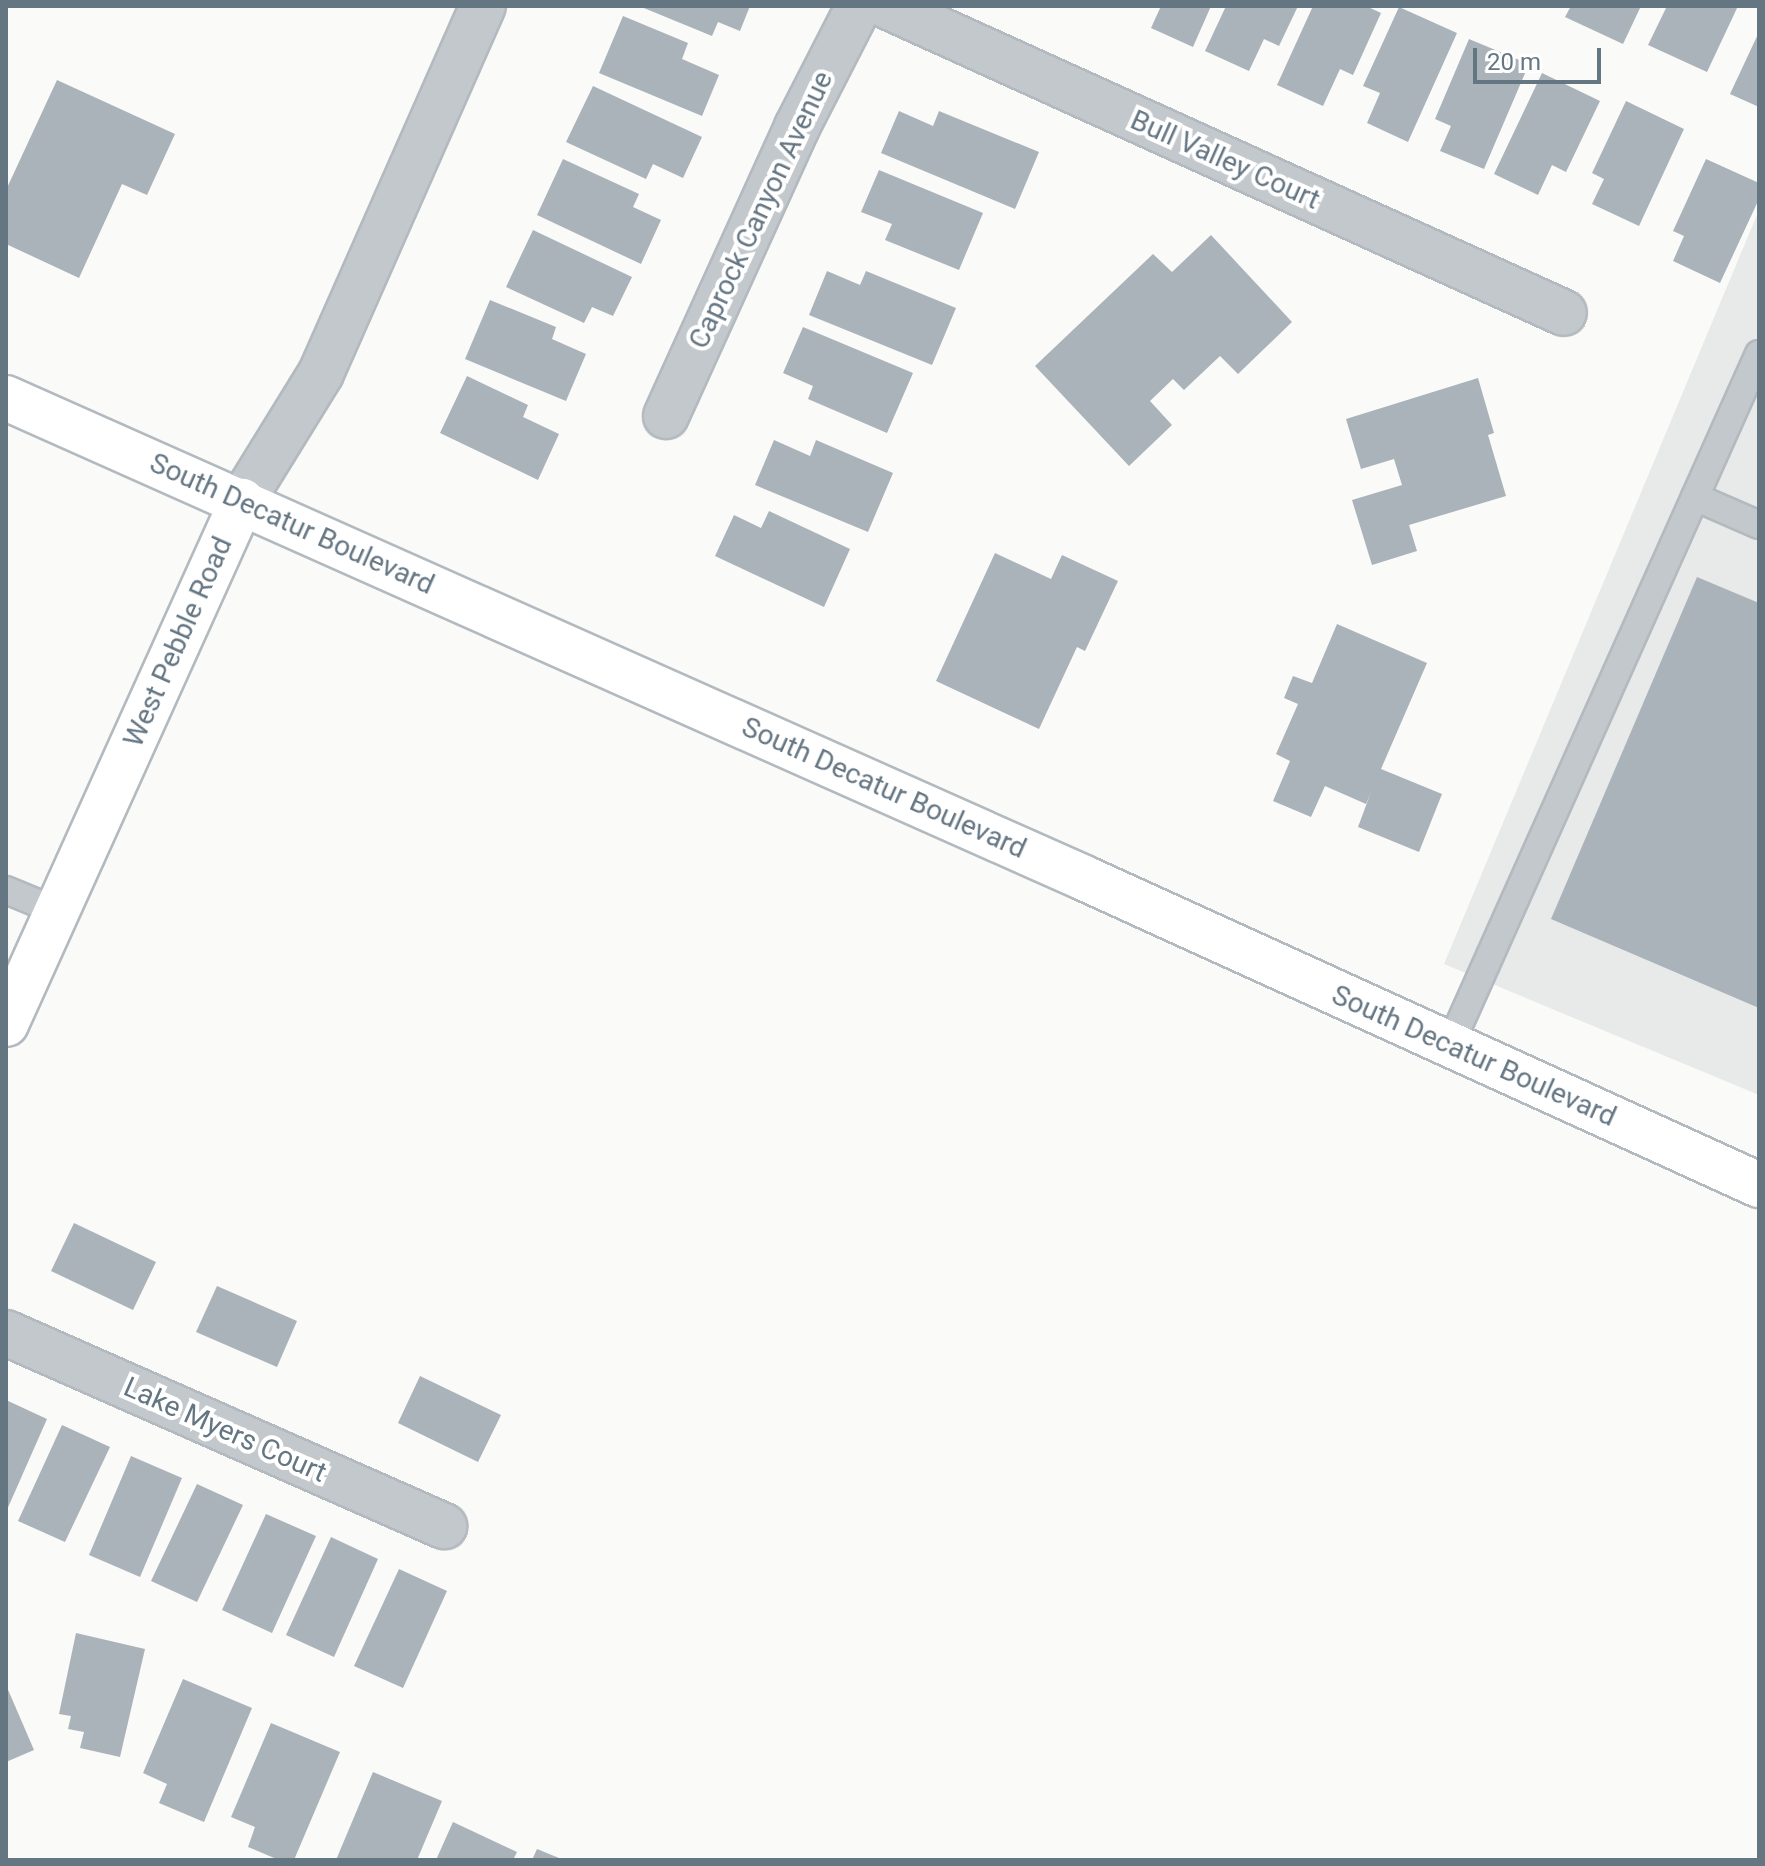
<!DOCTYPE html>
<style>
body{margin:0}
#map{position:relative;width:1765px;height:1866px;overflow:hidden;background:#fafaf8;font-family:Roboto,sans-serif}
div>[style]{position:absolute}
.built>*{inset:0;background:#e8e9e9}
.building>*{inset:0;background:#aab3b9}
.roads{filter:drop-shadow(2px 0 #b3babf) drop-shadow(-2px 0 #b3babf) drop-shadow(0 2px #b3babf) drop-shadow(0 -2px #b3babf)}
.lane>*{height:26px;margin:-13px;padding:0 13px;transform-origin:13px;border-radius:13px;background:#c3c8cc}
.street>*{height:44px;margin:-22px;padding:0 22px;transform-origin:22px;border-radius:22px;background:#c3c8cc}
.secondary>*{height:44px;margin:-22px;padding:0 22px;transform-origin:22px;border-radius:22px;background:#fff}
.primary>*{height:44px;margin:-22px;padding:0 22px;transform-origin:22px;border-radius:22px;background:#fff}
span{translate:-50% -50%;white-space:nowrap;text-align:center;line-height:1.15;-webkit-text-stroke:8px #fff;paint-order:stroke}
.street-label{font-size:28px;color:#657683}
.frame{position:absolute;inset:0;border:8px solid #657683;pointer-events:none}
.scale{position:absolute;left:1473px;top:48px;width:128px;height:36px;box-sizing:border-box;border:4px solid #657683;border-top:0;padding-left:10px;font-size:24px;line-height:28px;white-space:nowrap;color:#657683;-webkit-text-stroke:6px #fff;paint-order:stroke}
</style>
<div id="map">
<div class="built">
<div style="clip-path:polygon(1759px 210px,1759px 1095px,1444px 964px)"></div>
</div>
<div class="building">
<div style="clip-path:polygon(639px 6px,750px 6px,740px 31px,718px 22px,712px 36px)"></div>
<div style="clip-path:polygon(1161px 6px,1211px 6px,1193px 47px,1151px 28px)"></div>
<div style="clip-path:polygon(1226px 6px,1298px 6px,1279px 46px,1264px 39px,1249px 71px,1205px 51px)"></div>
<div style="clip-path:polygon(1313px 6px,1366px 6px,1381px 13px,1353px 75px,1340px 69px,1323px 106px,1277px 85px)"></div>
<div style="clip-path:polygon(1571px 6px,1641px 6px,1623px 44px,1565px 17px)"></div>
<div style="clip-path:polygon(1667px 6px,1738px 6px,1707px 72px,1648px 45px)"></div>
<div style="clip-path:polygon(1399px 7px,1457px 33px,1408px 142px,1367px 123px,1380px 93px,1363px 86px)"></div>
<div style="clip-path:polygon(623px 16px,688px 43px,682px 59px,719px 75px,702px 116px,599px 73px)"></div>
<div style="clip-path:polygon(1759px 32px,1759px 107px,1730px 94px)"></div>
<div style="clip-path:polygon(1469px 39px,1529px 64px,1484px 169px,1440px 151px,1451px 126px,1435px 119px)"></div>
<div style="clip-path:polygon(1542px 73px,1600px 101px,1566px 172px,1552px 165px,1538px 195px,1494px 174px)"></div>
<div style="clip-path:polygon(57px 80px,175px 134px,147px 195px,122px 184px,79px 278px,6px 244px,6px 190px)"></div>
<div style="clip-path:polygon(593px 86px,702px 137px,683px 178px,653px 164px,646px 179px,566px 142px)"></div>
<div style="clip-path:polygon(1626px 101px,1684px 129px,1639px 226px,1592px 204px,1604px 179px,1592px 173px)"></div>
<div style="clip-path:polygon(899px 111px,933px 126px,939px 111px,1039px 152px,1015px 209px,881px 153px)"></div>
<div style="clip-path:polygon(563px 159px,639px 194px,633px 207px,661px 220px,641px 264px,537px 215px)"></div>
<div style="clip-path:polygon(1706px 159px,1759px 183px,1759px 199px,1720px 283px,1673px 261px,1684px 236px,1673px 231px)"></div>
<div style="clip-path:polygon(879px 170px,983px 213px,959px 270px,885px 240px,892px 224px,861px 212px)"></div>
<div style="clip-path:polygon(533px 230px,632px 277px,613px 316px,592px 307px,584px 323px,506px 287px)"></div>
<div style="clip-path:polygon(1211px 235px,1292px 322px,1238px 374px,1220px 356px,1184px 390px,1173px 379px,1150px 401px,1172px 425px,1129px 466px,1035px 366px,1153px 254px,1172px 272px)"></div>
<div style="clip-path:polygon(827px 271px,860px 285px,866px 271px,956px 308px,932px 365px,809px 315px)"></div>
<div style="clip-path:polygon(490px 300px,556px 327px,552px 339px,586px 354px,566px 401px,465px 359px)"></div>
<div style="clip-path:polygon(803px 327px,913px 373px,887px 433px,808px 399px,813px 386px,783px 373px)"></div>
<div style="clip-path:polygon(467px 376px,528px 405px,523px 417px,559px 434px,538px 480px,440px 433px)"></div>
<div style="clip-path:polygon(1478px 378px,1494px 433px,1488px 435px,1506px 496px,1409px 525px,1417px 551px,1372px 565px,1352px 500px,1402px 485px,1394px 459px,1361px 469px,1346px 419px)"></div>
<div style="clip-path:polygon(774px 440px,810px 456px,816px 440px,893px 473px,868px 532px,755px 485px)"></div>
<div style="clip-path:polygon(769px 511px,850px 549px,824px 607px,715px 556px,734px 515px,761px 528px)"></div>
<div style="clip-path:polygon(995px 553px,1051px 579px,1062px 555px,1118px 581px,1085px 651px,1077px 647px,1039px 729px,936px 681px)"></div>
<div style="clip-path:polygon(1697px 577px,1759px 603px,1759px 1008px,1551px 919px)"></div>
<div style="clip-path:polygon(1337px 624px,1427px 663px,1381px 769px,1442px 794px,1419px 852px,1358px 827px,1371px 792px,1366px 804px,1325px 786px,1311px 817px,1273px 801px,1290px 761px,1276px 754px,1298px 704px,1284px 698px,1293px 676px,1312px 683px)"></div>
<div style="clip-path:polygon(74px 1223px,156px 1262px,133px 1310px,51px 1271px)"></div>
<div style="clip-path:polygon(217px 1286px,297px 1321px,277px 1367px,196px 1332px)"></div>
<div style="clip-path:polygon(420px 1376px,501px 1415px,478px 1462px,398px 1423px)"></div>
<div style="clip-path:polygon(6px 1400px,47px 1419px,6px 1512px)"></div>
<div style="clip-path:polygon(62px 1425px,110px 1447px,65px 1542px,18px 1521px)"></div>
<div style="clip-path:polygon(131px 1456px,182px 1478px,140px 1577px,89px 1555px)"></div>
<div style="clip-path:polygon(197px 1484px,243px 1505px,197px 1602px,151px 1581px)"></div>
<div style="clip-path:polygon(266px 1514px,316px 1536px,272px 1633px,222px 1610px)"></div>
<div style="clip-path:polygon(331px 1537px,378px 1559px,334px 1657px,286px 1635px)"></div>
<div style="clip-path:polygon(399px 1569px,447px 1591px,403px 1688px,354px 1666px)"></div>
<div style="clip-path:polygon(76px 1633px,145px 1649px,120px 1757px,80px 1748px,84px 1732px,68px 1729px,71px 1716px,59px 1714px)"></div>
<div style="clip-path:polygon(183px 1679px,252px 1708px,204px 1822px,159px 1803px,167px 1784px,143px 1773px)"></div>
<div style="clip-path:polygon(6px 1685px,34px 1750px,6px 1762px)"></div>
<div style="clip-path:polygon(271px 1723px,340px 1752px,294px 1860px,279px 1860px,248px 1847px,255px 1827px,231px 1817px)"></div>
<div style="clip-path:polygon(373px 1772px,442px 1801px,417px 1860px,336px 1860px)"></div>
<div style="clip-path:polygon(453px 1822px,517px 1852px,513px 1860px,436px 1860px)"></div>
<div style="clip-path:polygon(537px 1849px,564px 1860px,532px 1860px)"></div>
</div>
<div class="roads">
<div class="lane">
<div style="left:1695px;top:497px;width:70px;rotate:23.6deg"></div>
<div style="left:6px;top:890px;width:55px;rotate:22.4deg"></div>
<div style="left:1450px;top:1045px;width:757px;rotate:-65.91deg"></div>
</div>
<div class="street">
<div style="left:887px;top:6px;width:743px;rotate:24.39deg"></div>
<div style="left:666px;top:416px;width:317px;rotate:-65.6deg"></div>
<div style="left:797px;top:127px;width:136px;rotate:-62.9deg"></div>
<div style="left:242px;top:501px;width:150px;rotate:-58.3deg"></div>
<div style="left:321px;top:373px;width:401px;rotate:-66.2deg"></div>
<div style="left:6px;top:1333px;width:479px;rotate:23.8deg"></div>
</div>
<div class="secondary">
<div style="left:6px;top:1024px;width:574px;rotate:-65.71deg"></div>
</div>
<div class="primary">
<div style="left:6px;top:398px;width:1180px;rotate:24deg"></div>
<div style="left:1084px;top:878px;width:742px;rotate:24.46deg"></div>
</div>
</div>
<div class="street-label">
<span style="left:1225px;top:160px;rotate:24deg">Bull Valley Court</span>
<span style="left:761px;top:210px;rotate:-65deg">Caprock Canyon Avenue</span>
<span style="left:292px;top:524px;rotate:24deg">South Decatur Boulevard</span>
<span style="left:178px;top:642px;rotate:-66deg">West Pebble Road</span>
<span style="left:884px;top:788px;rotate:24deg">South Decatur Boulevard</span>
<span style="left:1474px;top:1056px;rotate:24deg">South Decatur Boulevard</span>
<span style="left:225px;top:1430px;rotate:24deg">Lake Myers Court</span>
</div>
<div class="frame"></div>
<div class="scale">20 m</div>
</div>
